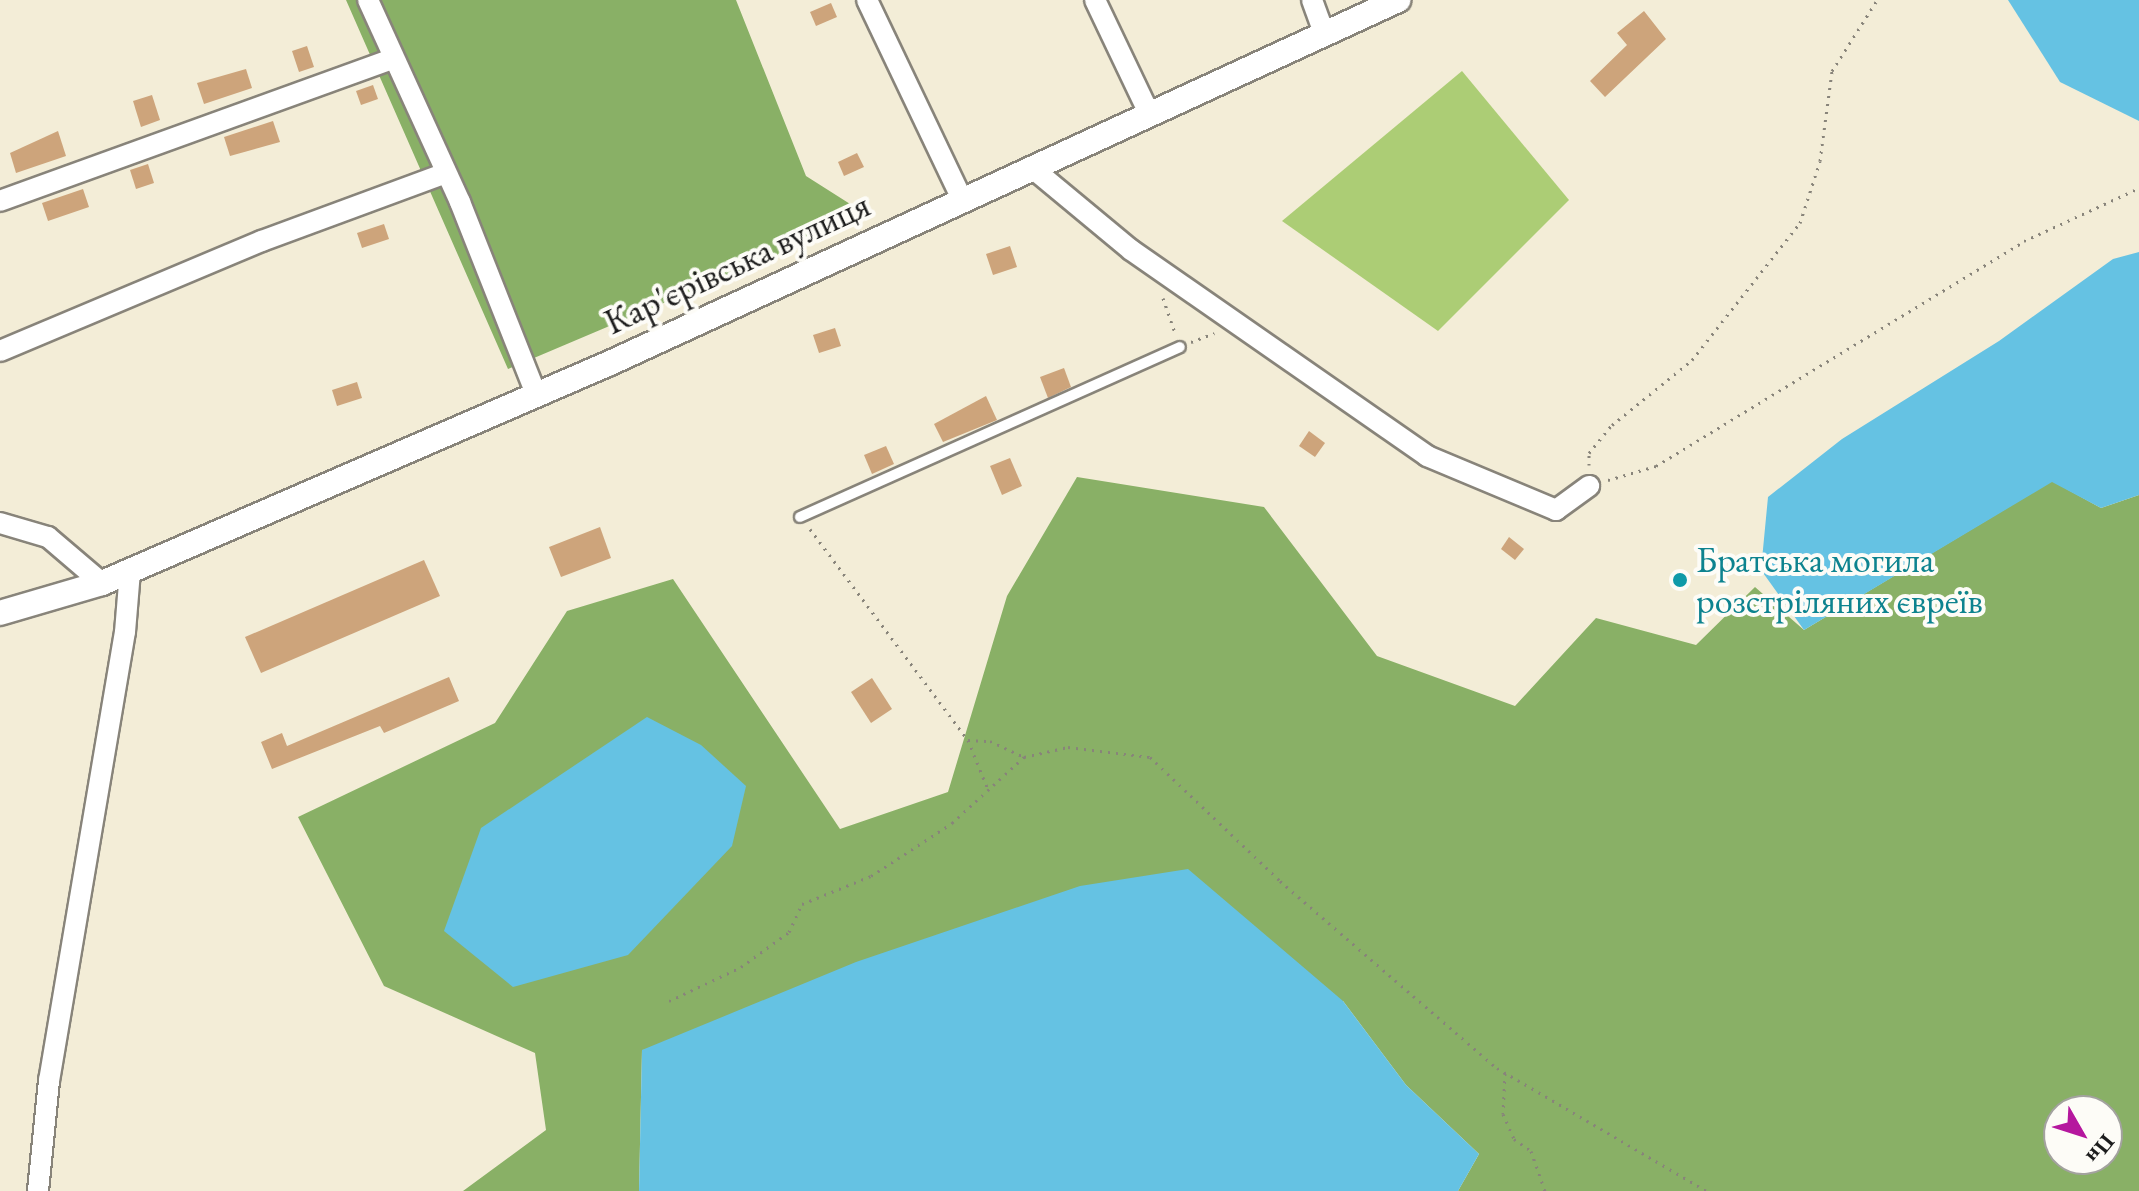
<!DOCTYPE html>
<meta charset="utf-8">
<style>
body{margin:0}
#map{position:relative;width:2139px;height:1191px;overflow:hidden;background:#f3edd7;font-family:"EB Garamond",serif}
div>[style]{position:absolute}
.green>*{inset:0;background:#accd75}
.forest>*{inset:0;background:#89b066}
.water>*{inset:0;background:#65c2e3}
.building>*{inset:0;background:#cda47b}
.path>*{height:3px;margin-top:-1.5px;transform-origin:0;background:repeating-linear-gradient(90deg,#88847a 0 2px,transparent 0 8px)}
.roads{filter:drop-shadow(2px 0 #88847a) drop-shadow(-2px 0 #88847a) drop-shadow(0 2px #88847a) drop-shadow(0 -2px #88847a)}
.service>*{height:10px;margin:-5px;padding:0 5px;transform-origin:5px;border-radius:5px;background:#fff}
.minor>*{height:20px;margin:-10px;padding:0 10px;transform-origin:10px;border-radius:10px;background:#fff}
.tertiary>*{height:24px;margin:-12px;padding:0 12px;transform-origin:12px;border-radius:12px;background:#fff}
.dots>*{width:22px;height:22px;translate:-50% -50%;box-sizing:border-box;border:4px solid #fdfcf7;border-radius:50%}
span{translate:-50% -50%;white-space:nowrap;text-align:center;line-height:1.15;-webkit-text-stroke:8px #fdfcf7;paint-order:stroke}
.street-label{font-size:36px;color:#1c1c1c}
.culture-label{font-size:36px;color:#0d838f}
.left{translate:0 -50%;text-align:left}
.north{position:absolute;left:2043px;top:1095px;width:80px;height:80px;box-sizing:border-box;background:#fdfcf7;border:2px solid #a3a29f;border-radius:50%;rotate:129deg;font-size:22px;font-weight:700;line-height:32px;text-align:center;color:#1c1c1c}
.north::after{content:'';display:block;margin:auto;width:28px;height:36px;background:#b5179e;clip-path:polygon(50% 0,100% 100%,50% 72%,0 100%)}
</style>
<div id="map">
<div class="green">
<div style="clip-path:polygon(1462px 71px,1569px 200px,1438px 331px,1282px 221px)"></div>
</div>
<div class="forest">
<div style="clip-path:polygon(346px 0,736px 0,806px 176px,869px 216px,508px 369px)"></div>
<div style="clip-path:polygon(evenodd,1077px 477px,1264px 507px,1377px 656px,1515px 706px,1596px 618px,1696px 645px,1755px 587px,1804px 630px,2052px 481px,2101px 508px,2139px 495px,2139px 1191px,1458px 1191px,1479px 1154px,1406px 1085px,1343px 1001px,642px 1050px,639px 1191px,463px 1191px,546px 1130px,535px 1053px,384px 986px,298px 817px,495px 723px,567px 611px,673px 579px,840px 829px,948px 792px,1007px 596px,1077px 477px,2059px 1111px,2107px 1111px,2107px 1159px,2059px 1159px,2059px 1111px)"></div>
</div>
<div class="water">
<div style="clip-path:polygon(2008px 0,2139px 0,2139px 121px,2060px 82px)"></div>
<div style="clip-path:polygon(2139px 252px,2139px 495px,2101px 508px,2052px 482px,1804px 630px,1761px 570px,1768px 497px,1842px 439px,1999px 341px,2113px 259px)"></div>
<div style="clip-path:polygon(647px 717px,701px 745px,746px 786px,732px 846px,628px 955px,513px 987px,444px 931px,481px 828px)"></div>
<div style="clip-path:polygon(1188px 869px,1343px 1001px,1406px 1085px,1479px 1154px,1458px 1191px,639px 1191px,642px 1050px,856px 962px,1080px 886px)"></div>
</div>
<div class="building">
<div style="clip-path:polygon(831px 3px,837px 17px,816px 26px,810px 12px)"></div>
<div style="clip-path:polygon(1644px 11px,1666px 39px,1605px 97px,1590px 81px,1627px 45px,1617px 33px)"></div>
<div style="clip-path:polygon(307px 46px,314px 67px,299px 72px,292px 51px)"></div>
<div style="clip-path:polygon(246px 69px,252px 88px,204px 104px,197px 83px)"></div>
<div style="clip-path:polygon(373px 85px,378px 99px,361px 105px,356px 91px)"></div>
<div style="clip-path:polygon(152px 95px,160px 120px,141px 127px,133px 101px)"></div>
<div style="clip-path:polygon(273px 121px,280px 142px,230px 156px,224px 137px)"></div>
<div style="clip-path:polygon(58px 131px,66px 156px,16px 173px,10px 153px)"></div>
<div style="clip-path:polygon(857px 153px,864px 167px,844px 176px,838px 162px)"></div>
<div style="clip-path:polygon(148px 164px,154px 183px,136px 189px,130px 170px)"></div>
<div style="clip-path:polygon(83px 189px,89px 207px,48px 221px,42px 203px)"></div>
<div style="clip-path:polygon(384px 224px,389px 239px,362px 248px,357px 233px)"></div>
<div style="clip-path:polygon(1010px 246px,1017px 267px,993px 275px,986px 254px)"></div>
<div style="clip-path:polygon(835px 328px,841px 346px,819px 353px,813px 335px)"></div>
<div style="clip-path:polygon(1064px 368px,1071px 387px,1048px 398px,1040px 377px)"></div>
<div style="clip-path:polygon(357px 382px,362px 398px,337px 406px,332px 390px)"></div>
<div style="clip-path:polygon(986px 396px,997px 420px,943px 442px,934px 424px)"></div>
<div style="clip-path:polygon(1309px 431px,1325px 443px,1315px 457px,1299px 446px)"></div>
<div style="clip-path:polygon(886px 446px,894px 464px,872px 474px,864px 455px)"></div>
<div style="clip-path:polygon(1010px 458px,1022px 486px,1002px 495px,990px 466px)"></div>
<div style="clip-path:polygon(600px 527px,611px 558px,561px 577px,549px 547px)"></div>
<div style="clip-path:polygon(1509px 537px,1524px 549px,1515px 560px,1501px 549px)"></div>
<div style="clip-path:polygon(424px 560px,440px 596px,261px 673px,245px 637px)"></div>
<div style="clip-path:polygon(449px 677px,459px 701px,384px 733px,380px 726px,272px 769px,261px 742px,282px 733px,287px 746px)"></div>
<div style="clip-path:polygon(872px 678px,892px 709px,871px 723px,851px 692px)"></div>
</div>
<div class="path">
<div style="left:1163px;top:298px;width:36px;rotate:71deg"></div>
<div style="left:1191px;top:342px;width:25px;rotate:-21deg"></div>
<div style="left:1589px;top:465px;width:12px;rotate:-90deg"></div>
<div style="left:1589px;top:453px;width:36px;rotate:-51deg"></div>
<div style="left:1612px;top:425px;width:103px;rotate:-39.1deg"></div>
<div style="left:1692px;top:360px;width:174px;rotate:-51.8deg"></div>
<div style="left:1800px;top:223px;width:65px;rotate:-72.1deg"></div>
<div style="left:1820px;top:161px;width:91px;rotate:-82.4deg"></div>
<div style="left:1832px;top:71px;width:84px;rotate:-57.6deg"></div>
<div style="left:1608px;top:480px;width:50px;rotate:-16.3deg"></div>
<div style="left:1656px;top:466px;width:431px;rotate:-31.4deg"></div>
<div style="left:2024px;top:241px;width:127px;rotate:-24.7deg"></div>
<div style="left:810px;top:529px;width:264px;rotate:53.2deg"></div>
<div style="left:968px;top:740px;width:22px;rotate:3deg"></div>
<div style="left:990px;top:741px;width:38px;rotate:25deg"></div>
<div style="left:1024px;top:757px;width:45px;rotate:-12.8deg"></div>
<div style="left:1068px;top:747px;width:83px;rotate:7deg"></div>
<div style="left:1150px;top:757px;width:180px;rotate:43.6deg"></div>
<div style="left:1280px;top:881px;width:286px;rotate:40.8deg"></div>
<div style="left:1497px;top:1068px;width:243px;rotate:30.4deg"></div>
<div style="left:968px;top:740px;width:56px;rotate:68deg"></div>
<div style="left:669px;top:1001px;width:80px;rotate:-25.3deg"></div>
<div style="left:741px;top:967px;width:59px;rotate:-36.1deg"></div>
<div style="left:789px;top:932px;width:31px;rotate:-65deg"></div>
<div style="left:802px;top:904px;width:74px;rotate:-22.1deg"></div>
<div style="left:871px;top:876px;width:97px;rotate:-33.2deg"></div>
<div style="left:952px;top:823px;width:98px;rotate:-42.5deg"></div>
<div style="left:1505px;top:1073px;width:41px;rotate:92.8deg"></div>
<div style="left:1503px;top:1114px;width:27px;rotate:66deg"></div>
<div style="left:1514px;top:1139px;width:21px;rotate:35deg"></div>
<div style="left:1531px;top:1151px;width:42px;rotate:70.7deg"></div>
</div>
<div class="roads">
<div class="service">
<div style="left:800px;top:517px;width:416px;rotate:-24.1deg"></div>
</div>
<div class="minor">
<div style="left:368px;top:0;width:222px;rotate:65.5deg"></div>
<div style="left:460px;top:202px;width:206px;rotate:68.4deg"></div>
<div style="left:867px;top:0;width:221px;rotate:64.5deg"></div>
<div style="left:1095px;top:0;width:125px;rotate:64.5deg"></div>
<div style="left:1312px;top:0;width:35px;rotate:70deg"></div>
<div style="left:1031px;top:167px;width:130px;rotate:39.7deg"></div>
<div style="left:1131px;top:250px;width:361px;rotate:34.8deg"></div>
<div style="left:1427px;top:456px;width:140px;rotate:22.7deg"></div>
<div style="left:1556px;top:510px;width:41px;rotate:-36deg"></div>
<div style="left:0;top:201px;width:417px;rotate:-19.9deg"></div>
<div style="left:0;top:351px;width:284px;rotate:-22.8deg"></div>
<div style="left:262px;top:241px;width:196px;rotate:-20.3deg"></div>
<div style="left:0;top:523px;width:50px;rotate:16.3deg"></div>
<div style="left:48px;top:537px;width:71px;rotate:40.4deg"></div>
<div style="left:38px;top:1191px;width:111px;rotate:-84.3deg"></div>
<div style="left:49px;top:1081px;width:455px;rotate:-80.4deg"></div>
<div style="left:125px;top:632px;width:61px;rotate:-85.3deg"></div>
</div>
<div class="tertiary">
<div style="left:0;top:613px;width:106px;rotate:-16.4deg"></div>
<div style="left:102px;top:583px;width:554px;rotate:-23.42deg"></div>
<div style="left:610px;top:363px;width:868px;rotate:-24.73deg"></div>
</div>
</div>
<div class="dots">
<div style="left:1680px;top:580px;background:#0f9aa8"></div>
</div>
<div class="street-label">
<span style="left:737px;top:263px;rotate:-25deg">Кар'єрівська вулиця</span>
</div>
<div class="culture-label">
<span class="left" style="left:1696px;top:580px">Братська могила<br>розстріляних євреїв</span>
</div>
<div class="north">Пн</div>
</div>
